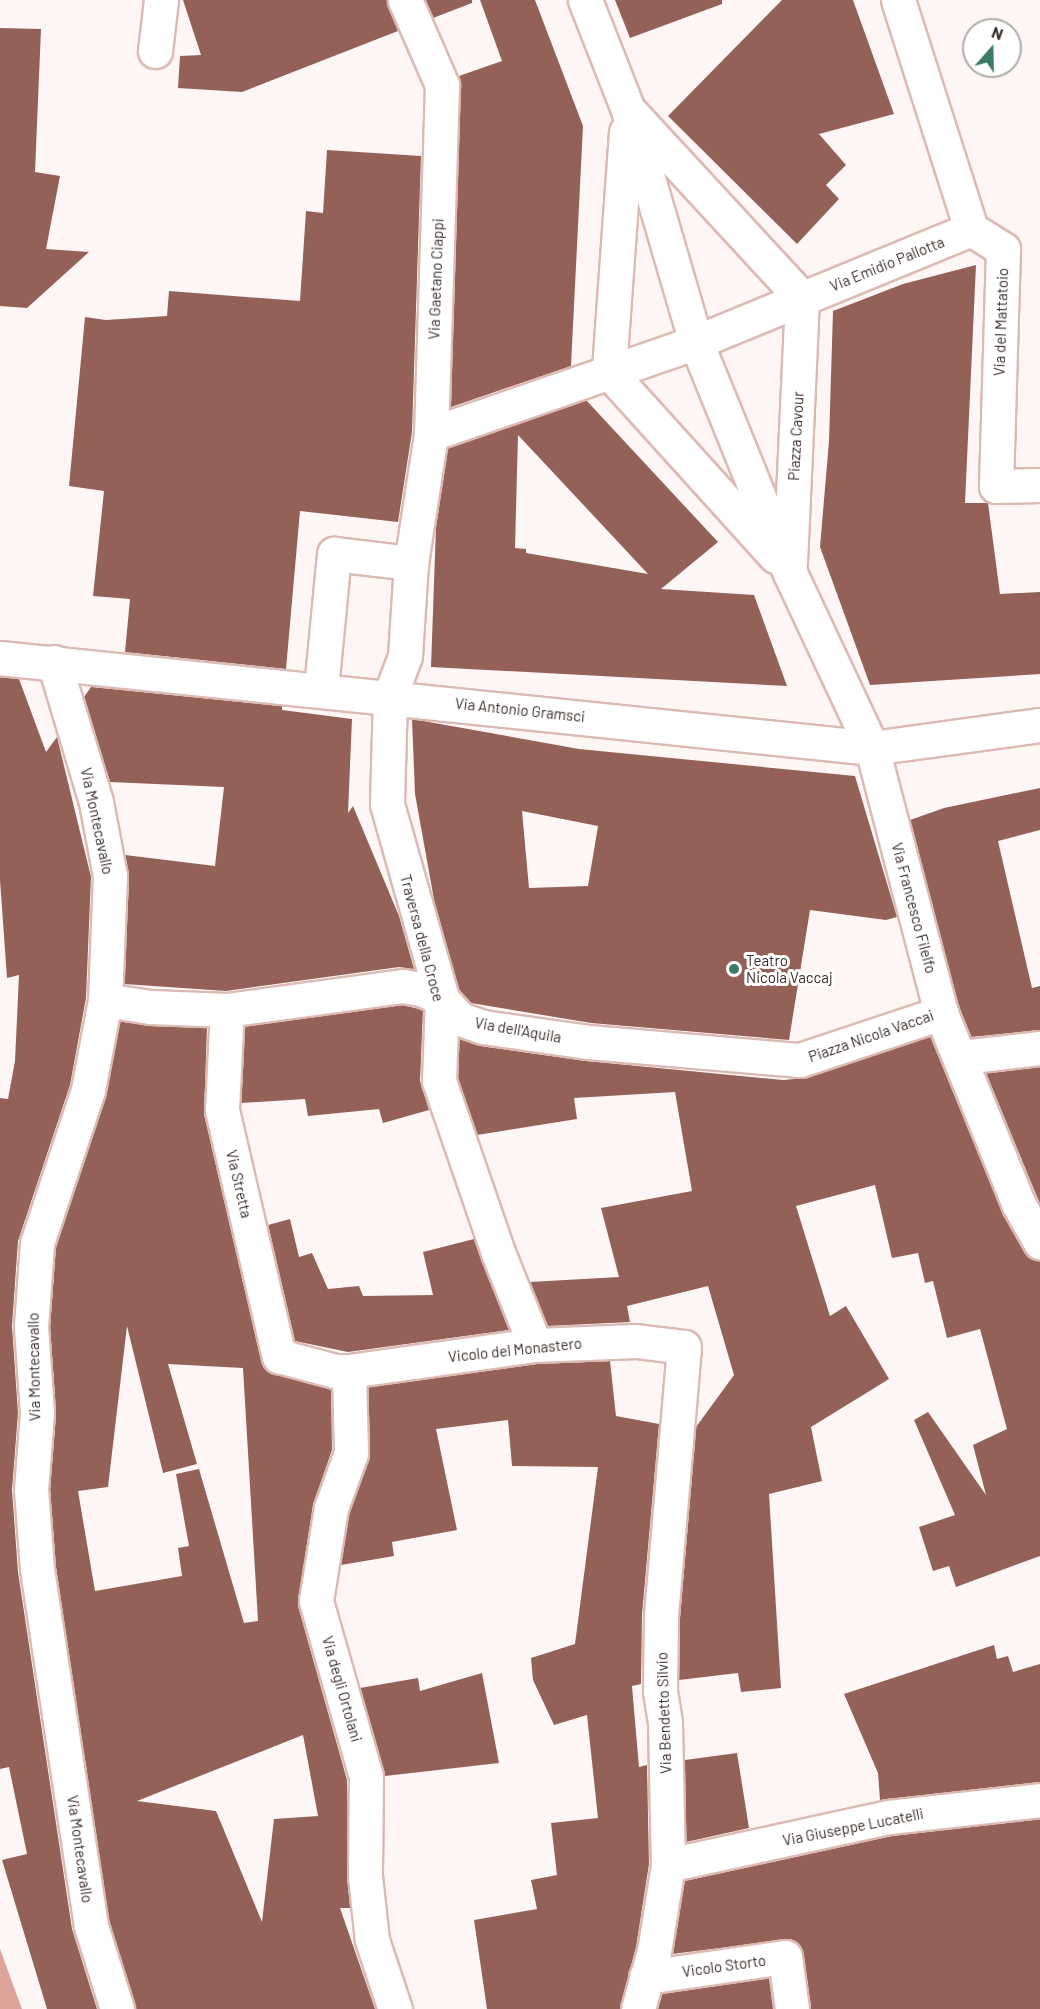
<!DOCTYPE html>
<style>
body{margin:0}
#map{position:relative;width:1040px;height:2009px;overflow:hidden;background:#fef6f5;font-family:Barlow,sans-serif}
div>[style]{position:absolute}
.forest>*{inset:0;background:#dca49a}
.building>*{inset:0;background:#946158}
.roads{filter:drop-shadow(2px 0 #dcbab4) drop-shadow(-2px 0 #dcbab4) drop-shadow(0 2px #dcbab4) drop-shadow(0 -2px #dcbab4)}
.minor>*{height:33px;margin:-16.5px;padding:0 16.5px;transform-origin:16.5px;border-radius:16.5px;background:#fff}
.dots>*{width:16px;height:16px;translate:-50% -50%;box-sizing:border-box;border:3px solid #fff;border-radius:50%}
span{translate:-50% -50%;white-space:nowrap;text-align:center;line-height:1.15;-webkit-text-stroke:6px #fff;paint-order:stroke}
.street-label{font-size:15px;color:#392c29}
.poi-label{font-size:15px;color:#392c29}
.left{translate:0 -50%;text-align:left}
.north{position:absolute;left:962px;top:18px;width:60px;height:60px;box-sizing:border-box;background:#fff;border:2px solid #b0aba9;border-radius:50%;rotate:20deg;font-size:16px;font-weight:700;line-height:24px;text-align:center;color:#392c29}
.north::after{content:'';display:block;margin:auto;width:21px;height:27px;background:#3d7a65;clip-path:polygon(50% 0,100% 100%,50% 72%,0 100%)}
</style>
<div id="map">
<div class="forest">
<div style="clip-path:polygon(0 1949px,22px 2009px,0 2009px)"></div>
</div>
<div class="building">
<div style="clip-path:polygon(183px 0,387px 0,398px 31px,242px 92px,178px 88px,180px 56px,201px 55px)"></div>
<div style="clip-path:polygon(425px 0,472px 0,472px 3px,433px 18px)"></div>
<div style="clip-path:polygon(480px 0,535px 0,583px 126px,571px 366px,451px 407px,459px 76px,502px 61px)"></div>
<div style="clip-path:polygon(615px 0,722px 0,722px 4px,630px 38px)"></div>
<div style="clip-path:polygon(782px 0,853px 0,894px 114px,819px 134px,846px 165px,826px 185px,839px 199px,797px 244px,668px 116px)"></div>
<div style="clip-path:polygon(0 28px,41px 29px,35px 172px,60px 176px,46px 249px,89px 252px,27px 308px,0 306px)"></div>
<div style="clip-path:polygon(327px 150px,421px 156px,412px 432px,398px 522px,300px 511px,286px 669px,125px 652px,130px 599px,93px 596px,104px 491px,69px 486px,85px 317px,106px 320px,167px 316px,169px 291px,300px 301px,306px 211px,323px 213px)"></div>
<div style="clip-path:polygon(976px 265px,965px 503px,988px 503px,1000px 594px,1040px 592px,1040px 674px,870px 685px,820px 547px,829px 441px,833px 311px,903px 284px)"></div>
<div style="clip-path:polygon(evenodd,586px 400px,718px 542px,661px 589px,754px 595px,787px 686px,431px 667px,436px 527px,448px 448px,586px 400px,518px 435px,648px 574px,526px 553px,526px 549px,515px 548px,518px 435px)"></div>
<div style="clip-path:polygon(0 677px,19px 679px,46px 752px,57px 737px,91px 877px,86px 998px,70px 1085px,18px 1241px,12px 1326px,18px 1413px,12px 1490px,18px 1572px,72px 1929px,97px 2009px,47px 2009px,2px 1860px,27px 1854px,9px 1767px,0 1769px,0 1098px,8px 1099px,15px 1061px,19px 975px,7px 978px,0 880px)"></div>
<div style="clip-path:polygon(91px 687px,282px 706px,282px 710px,352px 719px,348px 813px,353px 806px,399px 916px,414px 969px,399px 967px,226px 991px,124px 984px,129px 877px,125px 855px,215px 866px,224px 787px,110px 782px,84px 697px)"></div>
<div style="clip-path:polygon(evenodd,412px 719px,579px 749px,855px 776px,897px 917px,886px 920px,810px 910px,789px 1040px,591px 1023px,471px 1003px,459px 990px,435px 905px,415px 794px,412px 719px,522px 811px,598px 826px,588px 886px,529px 888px,522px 811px)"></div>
<div style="clip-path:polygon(1040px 788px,1040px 830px,998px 841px,1032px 988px,1040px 986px,1040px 1030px,971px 1037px,959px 1007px,910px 820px,944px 808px)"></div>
<div style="clip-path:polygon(402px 1005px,423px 1010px,420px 1081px,429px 1110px,383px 1123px,379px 1109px,308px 1116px,305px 1099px,241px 1103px,245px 1026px)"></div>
<div style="clip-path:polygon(evenodd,120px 1021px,207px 1028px,204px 1114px,261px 1360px,274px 1374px,331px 1389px,332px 1450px,313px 1505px,298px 1606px,347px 1780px,350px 1908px,340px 1908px,375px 2009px,135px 2009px,109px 1922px,56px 1567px,50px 1489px,56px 1412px,50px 1327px,56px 1247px,106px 1096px,120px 1021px,127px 1326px,163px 1473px,197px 1464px,168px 1364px,243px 1368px,258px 1621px,244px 1623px,199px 1469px,176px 1474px,189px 1546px,178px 1548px,182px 1576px,95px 1591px,78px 1491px,108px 1487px,127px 1326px,120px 1021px,303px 1735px,318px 1816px,274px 1819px,262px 1922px,216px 1811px,137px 1801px,303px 1735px)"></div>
<div style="clip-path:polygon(930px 1036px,1003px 1214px,1024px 1252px,1040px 1261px,1040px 1556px,956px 1587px,949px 1566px,933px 1571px,919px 1527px,955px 1515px,914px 1420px,928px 1412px,986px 1495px,973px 1445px,1007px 1429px,980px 1329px,947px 1338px,933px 1281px,925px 1283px,918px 1253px,892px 1258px,875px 1185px,796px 1206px,830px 1316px,846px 1306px,889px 1379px,811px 1427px,822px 1481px,769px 1494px,781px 1688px,741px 1692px,738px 1673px,679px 1680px,680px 1618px,696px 1427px,734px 1375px,708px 1286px,627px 1306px,630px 1322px,547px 1326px,530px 1282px,619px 1277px,601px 1208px,692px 1191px,675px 1092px,574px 1098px,577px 1119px,477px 1135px,458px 1078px,459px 1039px,480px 1046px,586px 1061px,783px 1080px,806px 1078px)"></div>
<div style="clip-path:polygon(1040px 1067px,1040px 1204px,986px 1073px)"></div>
<div style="clip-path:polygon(290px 1219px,299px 1257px,312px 1253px,328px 1289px,359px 1286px,363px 1296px,433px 1295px,423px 1252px,474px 1239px,509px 1330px,348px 1352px,295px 1341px,268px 1225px)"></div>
<div style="clip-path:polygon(610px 1361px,616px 1416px,659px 1424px,642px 1615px,641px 1684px,632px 1686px,639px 1767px,647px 1765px,649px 1864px,636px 1947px,620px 2009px,487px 2009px,474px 1920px,537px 1909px,531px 1880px,557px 1875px,551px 1823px,598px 1818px,587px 1715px,554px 1725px,533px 1680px,531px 1658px,575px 1644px,598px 1467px,512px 1466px,508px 1420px,436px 1429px,457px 1530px,392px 1542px,394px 1556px,341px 1565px,349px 1513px,370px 1453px,368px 1387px,537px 1364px)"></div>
<div style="clip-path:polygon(994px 1645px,997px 1659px,1008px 1656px,1013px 1672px,1040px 1664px,1040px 1782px,880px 1800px,878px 1773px,844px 1694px)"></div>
<div style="clip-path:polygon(482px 1673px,499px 1763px,385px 1776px,360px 1688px,418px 1678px,420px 1691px)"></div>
<div style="clip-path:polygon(737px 1753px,749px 1828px,686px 1842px,685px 1760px)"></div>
<div style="clip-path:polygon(1040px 1819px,1040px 2009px,810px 2009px,803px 1954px,791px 1939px,672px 1954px,684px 1881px,892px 1836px)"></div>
<div style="clip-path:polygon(769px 1978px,773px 2009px,657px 2009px,662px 1994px)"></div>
</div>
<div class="roads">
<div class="minor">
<div style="left:405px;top:0;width:93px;rotate:66.5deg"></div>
<div style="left:442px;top:85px;width:349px;rotate:91.8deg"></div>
<div style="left:431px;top:434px;width:131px;rotate:98.8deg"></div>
<div style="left:411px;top:563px;width:93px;rotate:93.7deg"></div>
<div style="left:405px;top:656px;width:43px;rotate:110.6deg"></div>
<div style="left:390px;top:696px;width:108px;rotate:91.6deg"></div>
<div style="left:387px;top:804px;width:203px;rotate:74.2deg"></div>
<div style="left:442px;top:999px;width:82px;rotate:92.1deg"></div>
<div style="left:439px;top:1081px;width:184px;rotate:71deg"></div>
<div style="left:499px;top:1255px;width:97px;rotate:68.2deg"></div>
<div style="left:585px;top:0;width:118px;rotate:68.6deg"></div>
<div style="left:628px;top:110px;width:242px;rotate:73.7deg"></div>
<div style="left:696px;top:342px;width:249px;rotate:67.9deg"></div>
<div style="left:790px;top:573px;width:193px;rotate:64.9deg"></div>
<div style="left:872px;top:748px;width:274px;rotate:75.4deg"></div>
<div style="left:941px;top:1013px;width:207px;rotate:67.9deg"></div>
<div style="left:1019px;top:1205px;width:43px;rotate:60.4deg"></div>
<div style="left:898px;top:0;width:240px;rotate:72.3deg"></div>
<div style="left:971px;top:229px;width:38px;rotate:32deg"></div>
<div style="left:1003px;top:249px;width:237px;rotate:91.7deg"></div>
<div style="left:996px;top:486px;width:44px;rotate:-1.3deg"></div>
<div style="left:155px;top:51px;width:51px;rotate:-83.3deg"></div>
<div style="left:632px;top:114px;width:251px;rotate:47.3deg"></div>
<div style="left:802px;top:298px;width:265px;rotate:92.6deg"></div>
<div style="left:626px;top:132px;width:241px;rotate:94.1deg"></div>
<div style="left:609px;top:372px;width:248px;rotate:47.9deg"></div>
<div style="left:431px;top:434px;width:281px;rotate:-19.1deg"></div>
<div style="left:696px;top:342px;width:297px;rotate:-22.3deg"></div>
<div style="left:0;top:658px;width:877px;rotate:5.89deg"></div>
<div style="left:872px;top:748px;width:170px;rotate:-7.8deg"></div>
<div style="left:54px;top:662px;width:146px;rotate:73.3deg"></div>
<div style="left:96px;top:802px;width:75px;rotate:79.3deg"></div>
<div style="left:110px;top:876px;width:124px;rotate:92.3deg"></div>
<div style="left:105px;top:1000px;width:92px;rotate:100.7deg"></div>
<div style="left:88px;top:1090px;width:161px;rotate:108.4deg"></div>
<div style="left:37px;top:1243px;width:84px;rotate:94.1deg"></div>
<div style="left:31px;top:1327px;width:86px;rotate:86deg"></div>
<div style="left:37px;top:1413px;width:76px;rotate:94.5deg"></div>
<div style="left:31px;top:1489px;width:80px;rotate:85.7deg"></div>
<div style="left:37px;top:1569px;width:361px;rotate:81.4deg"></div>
<div style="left:91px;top:1926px;width:87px;rotate:72.6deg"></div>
<div style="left:321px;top:689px;width:136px;rotate:-84.5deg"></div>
<div style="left:334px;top:554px;width:78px;rotate:6.7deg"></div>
<div style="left:105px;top:1000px;width:46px;rotate:8.8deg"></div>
<div style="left:150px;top:1007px;width:77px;rotate:2.2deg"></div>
<div style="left:227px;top:1010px;width:177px;rotate:-7.8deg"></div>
<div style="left:402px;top:986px;width:20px;rotate:9deg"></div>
<div style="left:422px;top:989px;width:22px;rotate:27deg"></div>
<div style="left:442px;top:999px;width:27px;rotate:48deg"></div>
<div style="left:460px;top:1019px;width:24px;rotate:19deg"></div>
<div style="left:483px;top:1027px;width:107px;rotate:8.1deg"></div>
<div style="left:589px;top:1042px;width:212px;rotate:4.9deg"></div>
<div style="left:800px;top:1060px;width:149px;rotate:-18.4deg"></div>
<div style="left:227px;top:1010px;width:100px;rotate:92.9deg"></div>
<div style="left:222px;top:1110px;width:253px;rotate:77deg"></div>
<div style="left:279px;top:1356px;width:58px;rotate:15deg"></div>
<div style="left:335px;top:1371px;width:14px"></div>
<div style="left:349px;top:1371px;width:188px;rotate:-8deg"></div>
<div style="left:535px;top:1345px;width:101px;rotate:-2.3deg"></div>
<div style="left:636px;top:1341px;width:48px;rotate:7.1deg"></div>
<div style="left:684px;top:1347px;width:271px;rotate:94.9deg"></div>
<div style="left:661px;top:1617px;width:74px;rotate:90.8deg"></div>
<div style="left:660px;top:1691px;width:32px;rotate:81deg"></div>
<div style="left:665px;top:1723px;width:142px;rotate:88.8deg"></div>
<div style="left:668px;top:1865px;width:87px;rotate:99.2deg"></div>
<div style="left:654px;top:1951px;width:60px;rotate:105.4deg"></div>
<div style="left:962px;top:1057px;width:79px;rotate:-6.6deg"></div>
<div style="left:349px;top:1371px;width:82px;rotate:88.6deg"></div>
<div style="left:351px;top:1453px;width:59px;rotate:110deg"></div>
<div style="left:331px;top:1508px;width:94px;rotate:99.2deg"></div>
<div style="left:316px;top:1601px;width:183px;rotate:74.1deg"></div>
<div style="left:366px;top:1777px;width:99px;rotate:90.6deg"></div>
<div style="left:365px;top:1876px;width:64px;rotate:83.8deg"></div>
<div style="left:372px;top:1940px;width:73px;rotate:71.6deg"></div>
<div style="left:668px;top:1865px;width:226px;rotate:-12.3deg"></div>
<div style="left:889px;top:1817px;width:152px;rotate:-6.4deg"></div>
<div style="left:646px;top:1977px;width:140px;rotate:-8.2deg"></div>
<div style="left:785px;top:1957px;width:52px;rotate:82.3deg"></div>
</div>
</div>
<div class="dots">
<div style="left:734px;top:969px;background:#3d7a65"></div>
</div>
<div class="street-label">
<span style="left:887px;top:264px;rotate:-22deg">Via Emidio Pallotta</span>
<span style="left:436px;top:279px;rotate:-88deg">Via Gaetano Ciappi</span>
<span style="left:1001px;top:322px;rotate:-88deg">Via del Mattatoio</span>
<span style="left:796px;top:436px;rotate:-87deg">Piazza Cavour</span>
<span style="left:520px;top:710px;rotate:6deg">Via Antonio Gramsci</span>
<span style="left:97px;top:821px;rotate:78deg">Via Montecavallo</span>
<span style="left:914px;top:908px;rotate:75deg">Via Francesco Filelfo</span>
<span style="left:422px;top:938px;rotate:75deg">Traversa della Croce</span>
<span style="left:518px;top:1030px;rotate:10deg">Via dell'Aquila</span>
<span style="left:871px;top:1036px;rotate:-19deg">Piazza Nicola Vaccai</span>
<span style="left:239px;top:1184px;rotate:77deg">Via Stretta</span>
<span style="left:515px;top:1350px;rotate:-6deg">Vicolo del Monastero</span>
<span style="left:34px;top:1367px;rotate:-91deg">Via Montecavallo</span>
<span style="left:342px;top:1689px;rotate:74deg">Via degli Ortolani</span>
<span style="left:664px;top:1713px;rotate:-92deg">Via Bendetto Silvio</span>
<span style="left:853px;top:1827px;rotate:-11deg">Via Giuseppe Lucatelli</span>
<span style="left:80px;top:1849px;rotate:82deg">Via Montecavallo</span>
<span style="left:724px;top:1966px;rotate:-8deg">Vicolo Storto</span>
</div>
<div class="poi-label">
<span class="left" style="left:746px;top:969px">Teatro<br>Nicola Vaccaj</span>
</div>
<div class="north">N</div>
</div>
